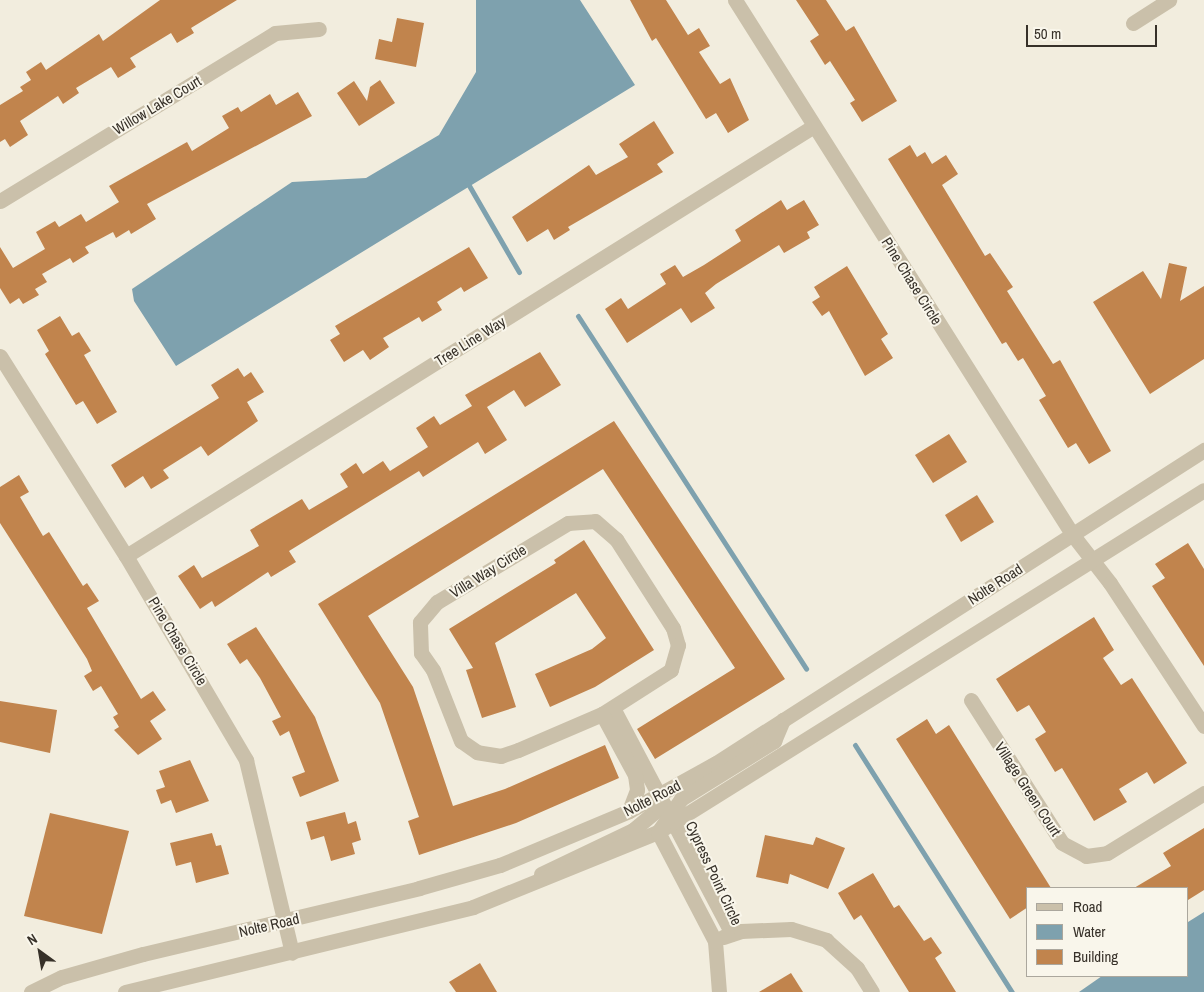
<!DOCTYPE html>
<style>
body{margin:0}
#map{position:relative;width:1204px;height:992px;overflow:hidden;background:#f2edde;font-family:"Archivo Narrow",sans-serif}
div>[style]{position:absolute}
.water>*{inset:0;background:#7ea1ae}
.stream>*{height:5px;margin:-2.5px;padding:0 2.5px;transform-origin:2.5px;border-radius:2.5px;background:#7ea1ae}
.building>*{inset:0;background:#c1844d}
.minor>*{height:15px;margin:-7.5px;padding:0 7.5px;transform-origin:7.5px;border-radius:7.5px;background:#cac0aa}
span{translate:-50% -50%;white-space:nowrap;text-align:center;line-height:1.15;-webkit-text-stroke:4px #f9f6eb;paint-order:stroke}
.street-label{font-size:15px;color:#373129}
.legend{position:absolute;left:1026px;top:887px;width:162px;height:90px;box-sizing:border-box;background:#f9f6eb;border:1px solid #aba79d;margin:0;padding:6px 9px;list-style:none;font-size:15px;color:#373129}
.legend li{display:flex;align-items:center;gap:10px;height:25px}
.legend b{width:25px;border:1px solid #aba79d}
.north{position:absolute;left:15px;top:927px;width:50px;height:50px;-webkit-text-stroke:4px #f9f6eb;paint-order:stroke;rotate:328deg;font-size:14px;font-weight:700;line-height:20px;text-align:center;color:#373129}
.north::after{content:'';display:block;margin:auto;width:18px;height:22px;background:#373129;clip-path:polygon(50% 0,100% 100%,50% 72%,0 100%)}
.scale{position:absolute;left:1026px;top:25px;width:131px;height:22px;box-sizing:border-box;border:2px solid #373129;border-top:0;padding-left:6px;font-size:15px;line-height:18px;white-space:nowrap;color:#373129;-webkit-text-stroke:4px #f9f6eb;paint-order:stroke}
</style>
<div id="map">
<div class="water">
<div style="clip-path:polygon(476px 0,580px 0,635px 85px,176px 366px,134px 301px,132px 289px,292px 182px,366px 178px,439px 135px,476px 72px)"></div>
<div style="clip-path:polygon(1204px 912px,1204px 992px,1079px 992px,1102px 976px,1188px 976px,1188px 922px)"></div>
</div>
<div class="stream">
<div style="left:467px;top:182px;width:104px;rotate:60deg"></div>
<div style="left:578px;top:316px;width:420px;rotate:57.1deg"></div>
<div style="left:855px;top:745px;width:293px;rotate:57.6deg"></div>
</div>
<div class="building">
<div style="clip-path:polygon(160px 0,237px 0,191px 28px,194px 33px,177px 43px,171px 33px,130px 58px,136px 67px,118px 78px,111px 67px,76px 88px,79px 93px,63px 104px,58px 96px,20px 121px,28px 135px,10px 147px,5px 139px,0 142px,0 105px,23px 91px,20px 87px,31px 80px,26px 72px,41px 62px,46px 70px,99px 34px,103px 41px)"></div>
<div style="clip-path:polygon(630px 0,666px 0,688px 35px,699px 28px,710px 46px,699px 52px,720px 84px,730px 78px,749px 120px,728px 133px,716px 113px,706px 119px,656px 38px,652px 41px)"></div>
<div style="clip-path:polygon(796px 0,826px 0,846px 31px,854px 26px,897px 101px,862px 122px,850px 103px,855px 100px,830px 61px,825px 65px,810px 41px,819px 35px)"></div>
<div style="clip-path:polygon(397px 18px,424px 23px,416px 67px,375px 59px,379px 39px,392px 42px)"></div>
<div style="clip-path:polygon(380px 80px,395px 103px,359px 126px,337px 93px,354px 81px,367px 101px,370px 87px)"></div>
<div style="clip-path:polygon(298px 92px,312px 116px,147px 204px,156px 219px,131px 234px,129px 230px,116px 238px,113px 232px,85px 247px,89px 253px,73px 263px,70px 258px,42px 274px,47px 282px,35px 289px,39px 295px,23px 304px,19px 298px,10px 304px,0 288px,0 247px,13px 268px,45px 249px,36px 232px,55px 221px,59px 227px,81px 214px,86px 222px,119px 202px,109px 186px,187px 142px,192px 151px,229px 128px,222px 116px,238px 107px,241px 112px,270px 94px,276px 105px)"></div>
<div style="clip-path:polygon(654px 121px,674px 153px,657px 164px,663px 172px,568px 227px,570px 230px,554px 240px,548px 229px,527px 242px,512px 217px,589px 165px,596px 175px,628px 157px,619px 144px)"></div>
<div style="clip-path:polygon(910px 145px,917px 157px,925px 152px,932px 164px,946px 155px,958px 174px,942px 185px,985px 256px,990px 253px,1013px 287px,1007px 291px,1053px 364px,1060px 360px,1111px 451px,1089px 464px,1076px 443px,1068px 448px,1039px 400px,1046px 396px,1023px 358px,1018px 361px,1006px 342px,1002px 344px,888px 159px)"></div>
<div style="clip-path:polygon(781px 200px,787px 210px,804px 200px,819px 225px,807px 232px,810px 238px,784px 253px,779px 245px,716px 284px,705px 293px,715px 308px,691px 323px,681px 308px,627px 343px,605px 309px,621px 298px,628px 309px,666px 284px,660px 274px,675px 265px,683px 277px,704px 265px,741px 241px,735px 230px)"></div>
<div style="clip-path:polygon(469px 247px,488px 278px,464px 292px,461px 287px,437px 302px,442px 310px,422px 322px,419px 317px,383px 338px,389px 347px,370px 360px,363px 350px,344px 362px,330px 340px,340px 334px,335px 326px)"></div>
<div style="clip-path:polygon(1169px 263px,1187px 267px,1180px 301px,1204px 286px,1204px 359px,1150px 394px,1093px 302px,1143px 271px,1161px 299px)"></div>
<div style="clip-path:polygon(847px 266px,888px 334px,881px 339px,893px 358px,865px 376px,829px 311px,822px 316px,812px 302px,820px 297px,814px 287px)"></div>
<div style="clip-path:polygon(60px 316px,72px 336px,79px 332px,91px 351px,84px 355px,117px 412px,97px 424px,83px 401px,76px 405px,45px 354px,49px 351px,37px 330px)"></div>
<div style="clip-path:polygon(540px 352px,561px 385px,525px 407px,514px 390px,487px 407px,507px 440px,485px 454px,478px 442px,423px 477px,419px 471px,289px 551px,296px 562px,271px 577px,268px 572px,215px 607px,212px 601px,200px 609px,178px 576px,194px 565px,202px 578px,259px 546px,250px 530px,302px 499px,309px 510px,348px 487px,340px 474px,356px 463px,363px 474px,383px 461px,390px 471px,428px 447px,416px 428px,434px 416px,440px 425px,472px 406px,465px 395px)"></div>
<div style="clip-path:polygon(238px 368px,244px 377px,251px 372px,264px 392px,247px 402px,258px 421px,208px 456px,201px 446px,163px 470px,169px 478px,151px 489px,143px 476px,125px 488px,111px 465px,219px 398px,211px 385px)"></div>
<div style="clip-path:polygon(614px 421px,785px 679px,655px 759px,637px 729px,735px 668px,603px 469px,368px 616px,413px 687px,453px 806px,505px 789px,605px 745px,619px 778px,516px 823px,419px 855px,408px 821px,419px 817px,380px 703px,318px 604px)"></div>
<div style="clip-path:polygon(949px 434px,967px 462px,933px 483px,915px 455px)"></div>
<div style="clip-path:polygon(19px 475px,29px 492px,20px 497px,43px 536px,49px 532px,83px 586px,87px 583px,99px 601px,87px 608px,141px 699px,153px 691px,166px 710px,150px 721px,162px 739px,138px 755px,114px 730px,119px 727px,113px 717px,118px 714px,101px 686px,93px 691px,84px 676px,92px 671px,87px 659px,0 523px,0 487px)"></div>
<div style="clip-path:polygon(977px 495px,994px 522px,961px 542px,945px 515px)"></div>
<div style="clip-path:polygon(584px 540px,654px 650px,595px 687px,550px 707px,535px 674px,592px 649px,606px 638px,576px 593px,495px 643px,516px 707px,482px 718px,466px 670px,473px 668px,449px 629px,556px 563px,554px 560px)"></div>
<div style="clip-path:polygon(1188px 543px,1204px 569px,1204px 666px,1152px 586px,1165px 578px,1155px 564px)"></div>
<div style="clip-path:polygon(1094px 617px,1114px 650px,1103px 658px,1121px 685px,1132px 678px,1187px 763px,1154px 784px,1147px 772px,1119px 789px,1127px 802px,1094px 821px,1062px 768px,1055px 772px,1035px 739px,1046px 732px,1029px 705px,1017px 712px,996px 679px)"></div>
<div style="clip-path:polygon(256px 627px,315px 717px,339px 781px,300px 797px,292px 777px,305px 772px,289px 731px,280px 736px,272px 721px,281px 717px,260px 678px,247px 659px,240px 664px,227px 644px)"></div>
<div style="clip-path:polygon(0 701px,57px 710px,50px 753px,0 742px)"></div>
<div style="clip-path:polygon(927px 719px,936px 734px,949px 725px,1051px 888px,1028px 888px,1028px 907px,1010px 919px,896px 739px)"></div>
<div style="clip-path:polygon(190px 760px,209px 801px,176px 813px,171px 800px,161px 804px,156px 790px,165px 787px,159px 771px)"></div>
<div style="clip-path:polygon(345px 812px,348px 824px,356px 821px,361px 840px,352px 843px,355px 854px,331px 861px,324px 836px,311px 840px,306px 822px)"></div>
<div style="clip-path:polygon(50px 813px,129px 831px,102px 934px,24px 916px)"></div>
<div style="clip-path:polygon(1204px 828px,1204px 890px,1188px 900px,1188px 888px,1134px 888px,1171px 866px,1163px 853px)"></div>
<div style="clip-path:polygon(212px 833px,216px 846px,221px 845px,229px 874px,196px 883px,191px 862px,176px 866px,170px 843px)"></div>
<div style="clip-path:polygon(765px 835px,813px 845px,816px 837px,845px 848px,828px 889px,790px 874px,788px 884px,756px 877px)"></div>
<div style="clip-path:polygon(873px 873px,894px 908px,899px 905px,924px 941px,931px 937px,942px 953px,935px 958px,956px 992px,909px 992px,861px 915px,854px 920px,838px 893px)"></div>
<div style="clip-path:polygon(480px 963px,497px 992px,456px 992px,449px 982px)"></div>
<div style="clip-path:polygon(791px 973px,803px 992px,759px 992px)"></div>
</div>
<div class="minor">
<div style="left:735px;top:0;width:631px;rotate:57.74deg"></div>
<div style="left:1072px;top:534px;width:62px;rotate:52.2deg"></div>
<div style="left:1110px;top:583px;width:171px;rotate:56.7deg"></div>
<div style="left:1133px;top:23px;width:43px;rotate:-32.6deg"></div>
<div style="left:0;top:201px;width:322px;rotate:-31.4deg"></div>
<div style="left:275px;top:33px;width:44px;rotate:-5.2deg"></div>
<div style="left:0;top:356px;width:236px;rotate:57.8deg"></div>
<div style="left:126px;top:556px;width:237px;rotate:59.5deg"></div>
<div style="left:246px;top:760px;width:198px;rotate:76.6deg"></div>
<div style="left:595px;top:521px;width:28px;rotate:41deg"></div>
<div style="left:616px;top:539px;width:106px;rotate:57.4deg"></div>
<div style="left:673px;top:628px;width:18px;rotate:74deg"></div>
<div style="left:678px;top:645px;width:26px;rotate:106deg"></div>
<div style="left:671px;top:670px;width:82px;rotate:147.5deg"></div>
<div style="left:602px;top:714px;width:91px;rotate:156.8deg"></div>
<div style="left:518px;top:750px;width:18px;rotate:161deg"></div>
<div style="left:501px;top:756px;width:24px;rotate:-171deg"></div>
<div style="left:477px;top:752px;width:19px;rotate:-145deg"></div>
<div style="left:461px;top:741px;width:76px;rotate:-111.5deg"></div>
<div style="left:433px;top:670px;width:21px;rotate:-125deg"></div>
<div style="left:421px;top:653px;width:31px;rotate:-92deg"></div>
<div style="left:420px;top:622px;width:26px;rotate:-50deg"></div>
<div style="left:437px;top:602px;width:153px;rotate:-31.1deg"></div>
<div style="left:568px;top:523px;width:27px;rotate:-4deg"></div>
<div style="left:126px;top:556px;width:811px;rotate:-32.01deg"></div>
<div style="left:971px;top:700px;width:169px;rotate:57.5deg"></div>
<div style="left:1062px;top:843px;width:27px;rotate:28deg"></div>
<div style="left:1086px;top:856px;width:21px;rotate:-8deg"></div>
<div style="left:1107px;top:853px;width:114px;rotate:-31.7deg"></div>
<div style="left:613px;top:708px;width:255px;rotate:62.2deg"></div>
<div style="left:602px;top:714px;width:69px;rotate:61.6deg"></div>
<div style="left:635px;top:775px;width:15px;rotate:82deg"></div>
<div style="left:637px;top:790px;width:22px;rotate:111deg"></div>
<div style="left:541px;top:874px;width:102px;rotate:-25.6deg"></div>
<div style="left:633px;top:830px;width:34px;rotate:-40deg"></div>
<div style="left:659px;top:808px;width:11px;rotate:-95deg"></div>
<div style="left:723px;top:937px;width:19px;rotate:-18deg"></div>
<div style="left:741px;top:931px;width:50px;rotate:-2.3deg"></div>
<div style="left:791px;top:929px;width:37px;rotate:17deg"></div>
<div style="left:826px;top:940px;width:42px;rotate:42.1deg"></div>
<div style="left:857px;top:968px;width:28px;rotate:58deg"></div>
<div style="left:31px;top:992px;width:34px;rotate:-26deg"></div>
<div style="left:62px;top:977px;width:84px;rotate:-15.9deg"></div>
<div style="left:143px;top:954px;width:284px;rotate:-13.4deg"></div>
<div style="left:419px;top:888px;width:84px;rotate:-15.9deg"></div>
<div style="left:500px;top:865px;width:140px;rotate:-22.7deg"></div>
<div style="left:629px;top:811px;width:99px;rotate:-28.9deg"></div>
<div style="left:716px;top:763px;width:580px;rotate:-32.68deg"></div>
<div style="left:125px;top:992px;width:358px;rotate:-13.7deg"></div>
<div style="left:473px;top:907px;width:200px;rotate:-22.1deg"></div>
<div style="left:658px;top:832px;width:644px;rotate:-32.06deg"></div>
<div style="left:719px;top:992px;width:51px;rotate:-94.5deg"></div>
<div style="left:715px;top:941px;width:123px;rotate:-117.6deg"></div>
<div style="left:658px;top:832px;width:40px;rotate:-55.1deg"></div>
<div style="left:681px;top:799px;width:110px;rotate:-31.9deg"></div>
<div style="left:774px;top:741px;width:23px;rotate:-67deg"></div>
</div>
<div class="street-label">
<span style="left:157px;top:105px;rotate:-31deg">Willow Lake Court</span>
<span style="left:912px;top:281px;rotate:58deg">Pine Chase Circle</span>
<span style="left:470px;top:341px;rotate:-32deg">Tree Line Way</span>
<span style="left:488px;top:571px;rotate:-32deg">Villa Way Circle</span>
<span style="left:995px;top:584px;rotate:-33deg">Nolte Road</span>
<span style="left:178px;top:641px;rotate:59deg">Pine Chase Circle</span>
<span style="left:1028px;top:789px;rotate:57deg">Village Green Court</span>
<span style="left:652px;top:798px;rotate:-27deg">Nolte Road</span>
<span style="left:714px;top:873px;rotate:65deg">Cypress Point Circle</span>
<span style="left:269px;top:925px;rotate:-13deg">Nolte Road</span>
</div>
<ul class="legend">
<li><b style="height:6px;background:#cac0aa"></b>Road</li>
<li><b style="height:14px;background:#7ea1ae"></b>Water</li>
<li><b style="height:14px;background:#c1844d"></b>Building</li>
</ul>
<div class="north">N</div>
<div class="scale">50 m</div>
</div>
